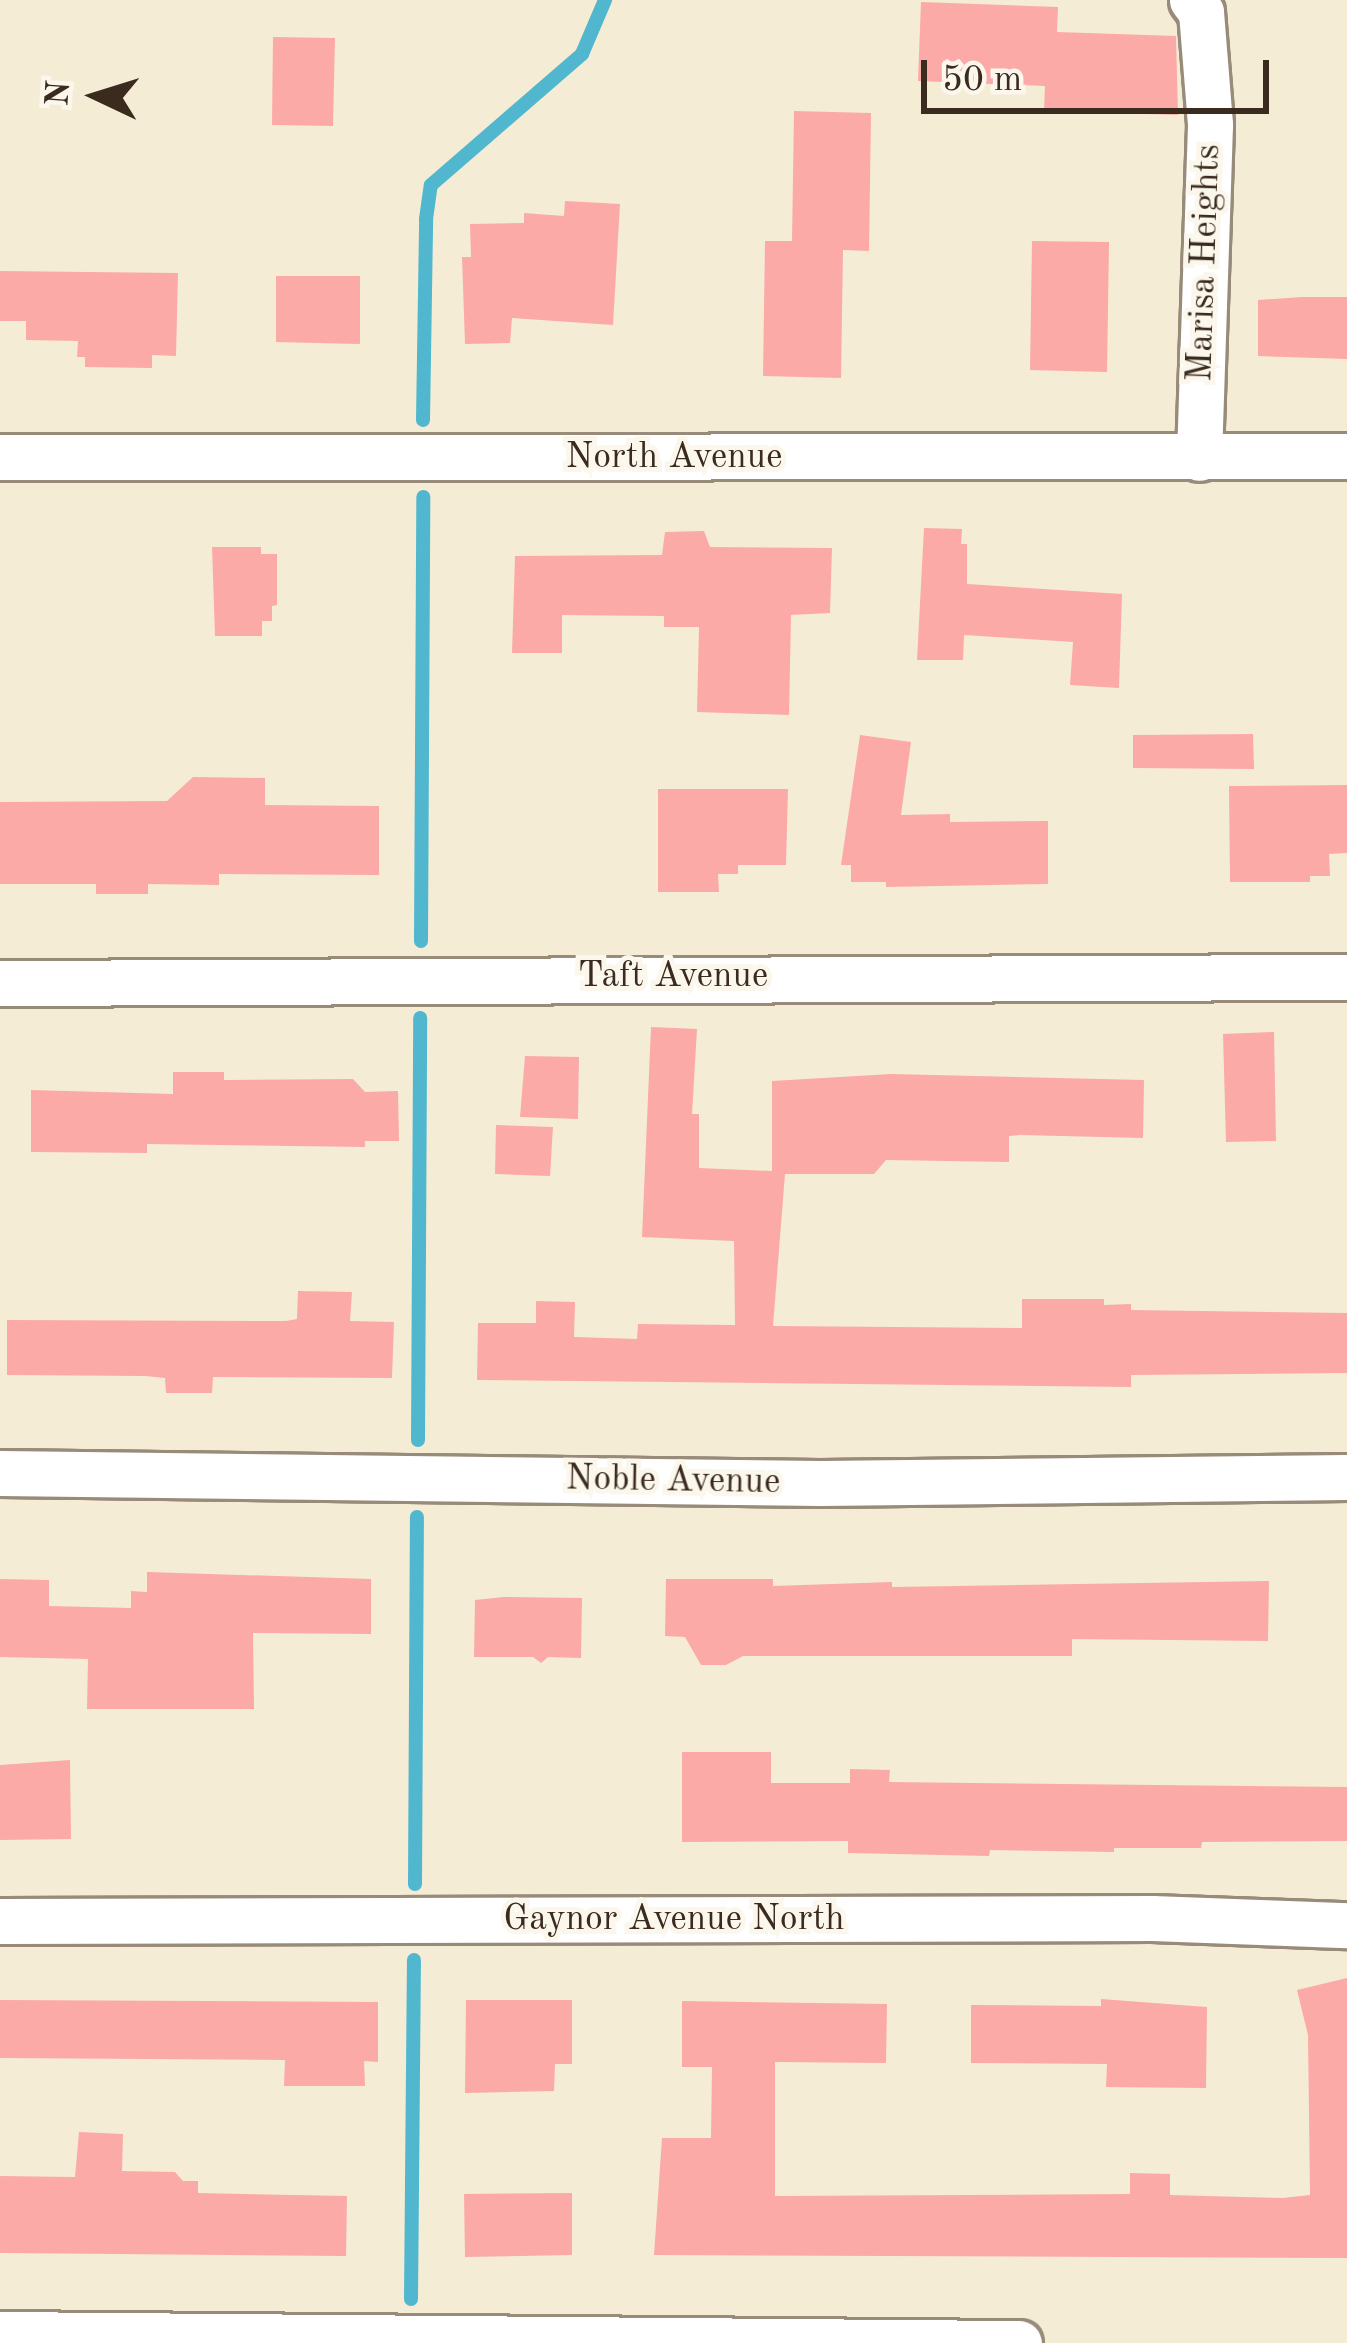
<!DOCTYPE html>
<style>
body{margin:0}
#map{position:relative;width:1347px;height:2343px;overflow:hidden;background:#f5ecd6;font-family:"Old Standard TT",serif}
div>[style]{position:absolute}
.stream>*{height:14px;margin:-7px;padding:0 7px;transform-origin:7px;border-radius:7px;background:#50b7ce}
.building>*{inset:0;background:#fbaaa7}
.roads{filter:drop-shadow(3px 0 #988b7a) drop-shadow(-3px 0 #988b7a) drop-shadow(0 3px #988b7a) drop-shadow(0 -3px #988b7a)}
.minor>*{height:45px;margin:-22.5px;padding:0 22.5px;transform-origin:22.5px;border-radius:22.5px;background:#fff}
span{translate:-50% -50%;white-space:nowrap;text-align:center;line-height:1.15;-webkit-text-stroke:10px #fbf7ec;paint-order:stroke}
.street-label{font-size:36px;color:#3b2a1e}
.north{position:absolute;left:36px;top:36px;width:120px;height:120px;-webkit-text-stroke:9px #fbf7ec;paint-order:stroke;rotate:274deg;font-size:33px;font-weight:700;line-height:48px;text-align:center;color:#3b2a1e}
.north::after{content:'';display:block;margin:auto;width:42px;height:54px;background:#3b2a1e;clip-path:polygon(50% 0,100% 100%,50% 72%,0 100%)}
.scale{position:absolute;left:921px;top:60px;width:348px;height:54px;box-sizing:border-box;border:6px solid #3b2a1e;border-top:0;padding-left:15px;font-size:36px;line-height:42px;white-space:nowrap;color:#3b2a1e;-webkit-text-stroke:9px #fbf7ec;paint-order:stroke}
</style>
<div id="map">
<div class="stream">
<div style="left:423px;top:420px;width:201px;rotate:-89.1deg"></div>
<div style="left:426px;top:219px;width:34px;rotate:-82deg"></div>
<div style="left:431px;top:185px;width:200px;rotate:-40.9deg"></div>
<div style="left:582px;top:54px;width:59px;rotate:-66.9deg"></div>
<div style="left:421px;top:941px;width:444px;rotate:-89.7deg"></div>
<div style="left:418px;top:1440px;width:422px;rotate:-89.7deg"></div>
<div style="left:415px;top:1884px;width:367px;rotate:-89.7deg"></div>
<div style="left:411px;top:2299px;width:339px;rotate:-89.5deg"></div>
</div>
<div class="building">
<div style="clip-path:polygon(921px 2px,1058px 7px,1057px 32px,1176px 36px,1178px 115px,1044px 111px,1045px 86px,918px 81px)"></div>
<div style="clip-path:polygon(273px 37px,335px 38px,333px 126px,272px 125px)"></div>
<div style="clip-path:polygon(794px 111px,871px 113px,869px 251px,843px 250px,841px 378px,763px 376px,765px 241px,792px 241px)"></div>
<div style="clip-path:polygon(565px 201px,620px 204px,613px 325px,512px 318px,510px 343px,465px 344px,462px 257px,471px 257px,470px 224px,524px 223px,524px 213px,564px 216px)"></div>
<div style="clip-path:polygon(1032px 241px,1109px 242px,1107px 372px,1030px 370px)"></div>
<div style="clip-path:polygon(0 271px,178px 273px,176px 356px,152px 355px,152px 368px,85px 367px,85px 357px,77px 357px,78px 341px,26px 340px,26px 321px,0 321px)"></div>
<div style="clip-path:polygon(276px 276px,360px 276px,360px 344px,276px 342px)"></div>
<div style="clip-path:polygon(1302px 297px,1347px 297px,1347px 359px,1258px 356px,1258px 300px)"></div>
<div style="clip-path:polygon(924px 528px,962px 529px,961px 544px,967px 544px,967px 584px,1122px 594px,1119px 688px,1070px 685px,1073px 642px,964px 635px,963px 660px,917px 660px)"></div>
<div style="clip-path:polygon(704px 531px,710px 547px,832px 548px,830px 613px,791px 615px,789px 715px,697px 712px,699px 627px,664px 627px,664px 616px,562px 615px,562px 653px,512px 653px,515px 556px,662px 555px,665px 532px)"></div>
<div style="clip-path:polygon(212px 547px,261px 547px,261px 554px,277px 554px,277px 605px,272px 606px,272px 621px,262px 621px,262px 636px,215px 636px)"></div>
<div style="clip-path:polygon(1253px 734px,1254px 769px,1133px 768px,1133px 735px)"></div>
<div style="clip-path:polygon(860px 735px,911px 742px,901px 815px,950px 814px,950px 822px,1048px 821px,1048px 884px,886px 887px,886px 882px,851px 882px,851px 865px,841px 865px)"></div>
<div style="clip-path:polygon(193px 777px,265px 778px,265px 805px,379px 806px,379px 875px,219px 874px,219px 885px,148px 884px,148px 894px,96px 894px,96px 884px,0 884px,0 802px,167px 801px)"></div>
<div style="clip-path:polygon(1347px 785px,1347px 853px,1329px 854px,1330px 876px,1310px 876px,1310px 882px,1230px 882px,1229px 786px)"></div>
<div style="clip-path:polygon(658px 789px,788px 789px,786px 865px,738px 865px,738px 874px,718px 874px,719px 892px,658px 892px)"></div>
<div style="clip-path:polygon(651px 1027px,697px 1029px,692px 1114px,699px 1114px,699px 1168px,772px 1171px,772px 1081px,891px 1074px,1144px 1080px,1143px 1138px,1020px 1135px,1009px 1136px,1009px 1162px,886px 1160px,874px 1174px,785px 1174px,773px 1326px,1022px 1328px,1022px 1299px,1104px 1299px,1104px 1305px,1131px 1304px,1131px 1310px,1347px 1313px,1347px 1373px,1131px 1375px,1131px 1387px,477px 1380px,478px 1323px,536px 1323px,536px 1301px,575px 1302px,574px 1337px,637px 1339px,638px 1324px,735px 1325px,734px 1241px,642px 1237px)"></div>
<div style="clip-path:polygon(1274px 1032px,1276px 1141px,1226px 1142px,1223px 1034px)"></div>
<div style="clip-path:polygon(525px 1056px,579px 1057px,578px 1119px,520px 1117px)"></div>
<div style="clip-path:polygon(173px 1072px,224px 1072px,224px 1080px,353px 1079px,365px 1092px,398px 1091px,399px 1141px,365px 1141px,365px 1147px,147px 1144px,147px 1153px,31px 1152px,31px 1090px,173px 1094px)"></div>
<div style="clip-path:polygon(496px 1125px,553px 1127px,550px 1176px,495px 1174px)"></div>
<div style="clip-path:polygon(298px 1291px,352px 1292px,350px 1321px,394px 1322px,392px 1378px,213px 1377px,212px 1393px,166px 1393px,165px 1378px,145px 1376px,7px 1375px,7px 1320px,286px 1321px,297px 1319px)"></div>
<div style="clip-path:polygon(147px 1572px,371px 1579px,371px 1634px,253px 1633px,254px 1709px,87px 1709px,88px 1659px,0 1657px,0 1579px,49px 1580px,49px 1606px,131px 1608px,131px 1591px,147px 1592px)"></div>
<div style="clip-path:polygon(666px 1579px,773px 1579px,773px 1586px,892px 1582px,892px 1587px,1269px 1581px,1268px 1641px,1072px 1639px,1072px 1656px,743px 1656px,726px 1665px,701px 1665px,685px 1637px,665px 1636px)"></div>
<div style="clip-path:polygon(504px 1597px,582px 1598px,581px 1658px,548px 1657px,541px 1663px,533px 1657px,474px 1657px,475px 1600px)"></div>
<div style="clip-path:polygon(682px 1752px,771px 1752px,771px 1783px,850px 1783px,850px 1769px,890px 1770px,889px 1782px,1347px 1787px,1347px 1841px,1202px 1842px,1201px 1848px,1114px 1848px,1114px 1852px,990px 1850px,989px 1856px,848px 1853px,848px 1841px,682px 1842px)"></div>
<div style="clip-path:polygon(70px 1760px,71px 1839px,0 1840px,0 1765px)"></div>
<div style="clip-path:polygon(1347px 1978px,1347px 2258px,654px 2255px,662px 2138px,711px 2138px,712px 2067px,682px 2067px,682px 2001px,887px 2004px,886px 2063px,775px 2062px,775px 2196px,1130px 2194px,1130px 2173px,1170px 2174px,1170px 2195px,1283px 2198px,1310px 2195px,1308px 2035px,1297px 1990px)"></div>
<div style="clip-path:polygon(1101px 1999px,1207px 2007px,1206px 2088px,1106px 2087px,1107px 2064px,971px 2063px,971px 2005px,1101px 2006px)"></div>
<div style="clip-path:polygon(0 2000px,378px 2002px,378px 2062px,364px 2061px,365px 2086px,284px 2086px,285px 2060px,0 2058px)"></div>
<div style="clip-path:polygon(466px 2000px,572px 2000px,572px 2064px,555px 2064px,554px 2091px,465px 2093px)"></div>
<div style="clip-path:polygon(79px 2132px,123px 2134px,122px 2171px,175px 2172px,183px 2181px,198px 2181px,198px 2193px,347px 2196px,346px 2256px,0 2253px,0 2176px,75px 2177px)"></div>
<div style="clip-path:polygon(572px 2193px,572px 2255px,465px 2257px,464px 2194px)"></div>
</div>
<div class="roads">
<div class="minor">
<div style="left:1192px;top:0;width:15px;rotate:53deg"></div>
<div style="left:1201px;top:12px;width:113px;rotate:85.4deg"></div>
<div style="left:1210px;top:125px;width:333px;rotate:91.9deg"></div>
<div style="left:0;top:457px;width:1347px;rotate:-0.04deg"></div>
<div style="left:0;top:983px;width:1347px;rotate:-0.26deg"></div>
<div style="left:0;top:1473px;width:820px;rotate:0.7deg"></div>
<div style="left:820px;top:1483px;width:527px;rotate:-0.65deg"></div>
<div style="left:0;top:1921px;width:1152px;rotate:-0.15deg"></div>
<div style="left:1152px;top:1918px;width:195px;rotate:2.1deg"></div>
<div style="left:0;top:2334px;width:1019px;rotate:0.51deg"></div>
</div>
</div>
<div class="street-label">
<span style="left:1206px;top:263px;rotate:-88deg">Marisa Heights</span>
<span style="left:674px;top:459px">North Avenue</span>
<span style="left:673px;top:978px">Taft Avenue</span>
<span style="left:673px;top:1482px;rotate:1deg">Noble Avenue</span>
<span style="left:674px;top:1921px">Gaynor Avenue North</span>
</div>
<div class="north">N</div>
<div class="scale">50 m</div>
</div>
